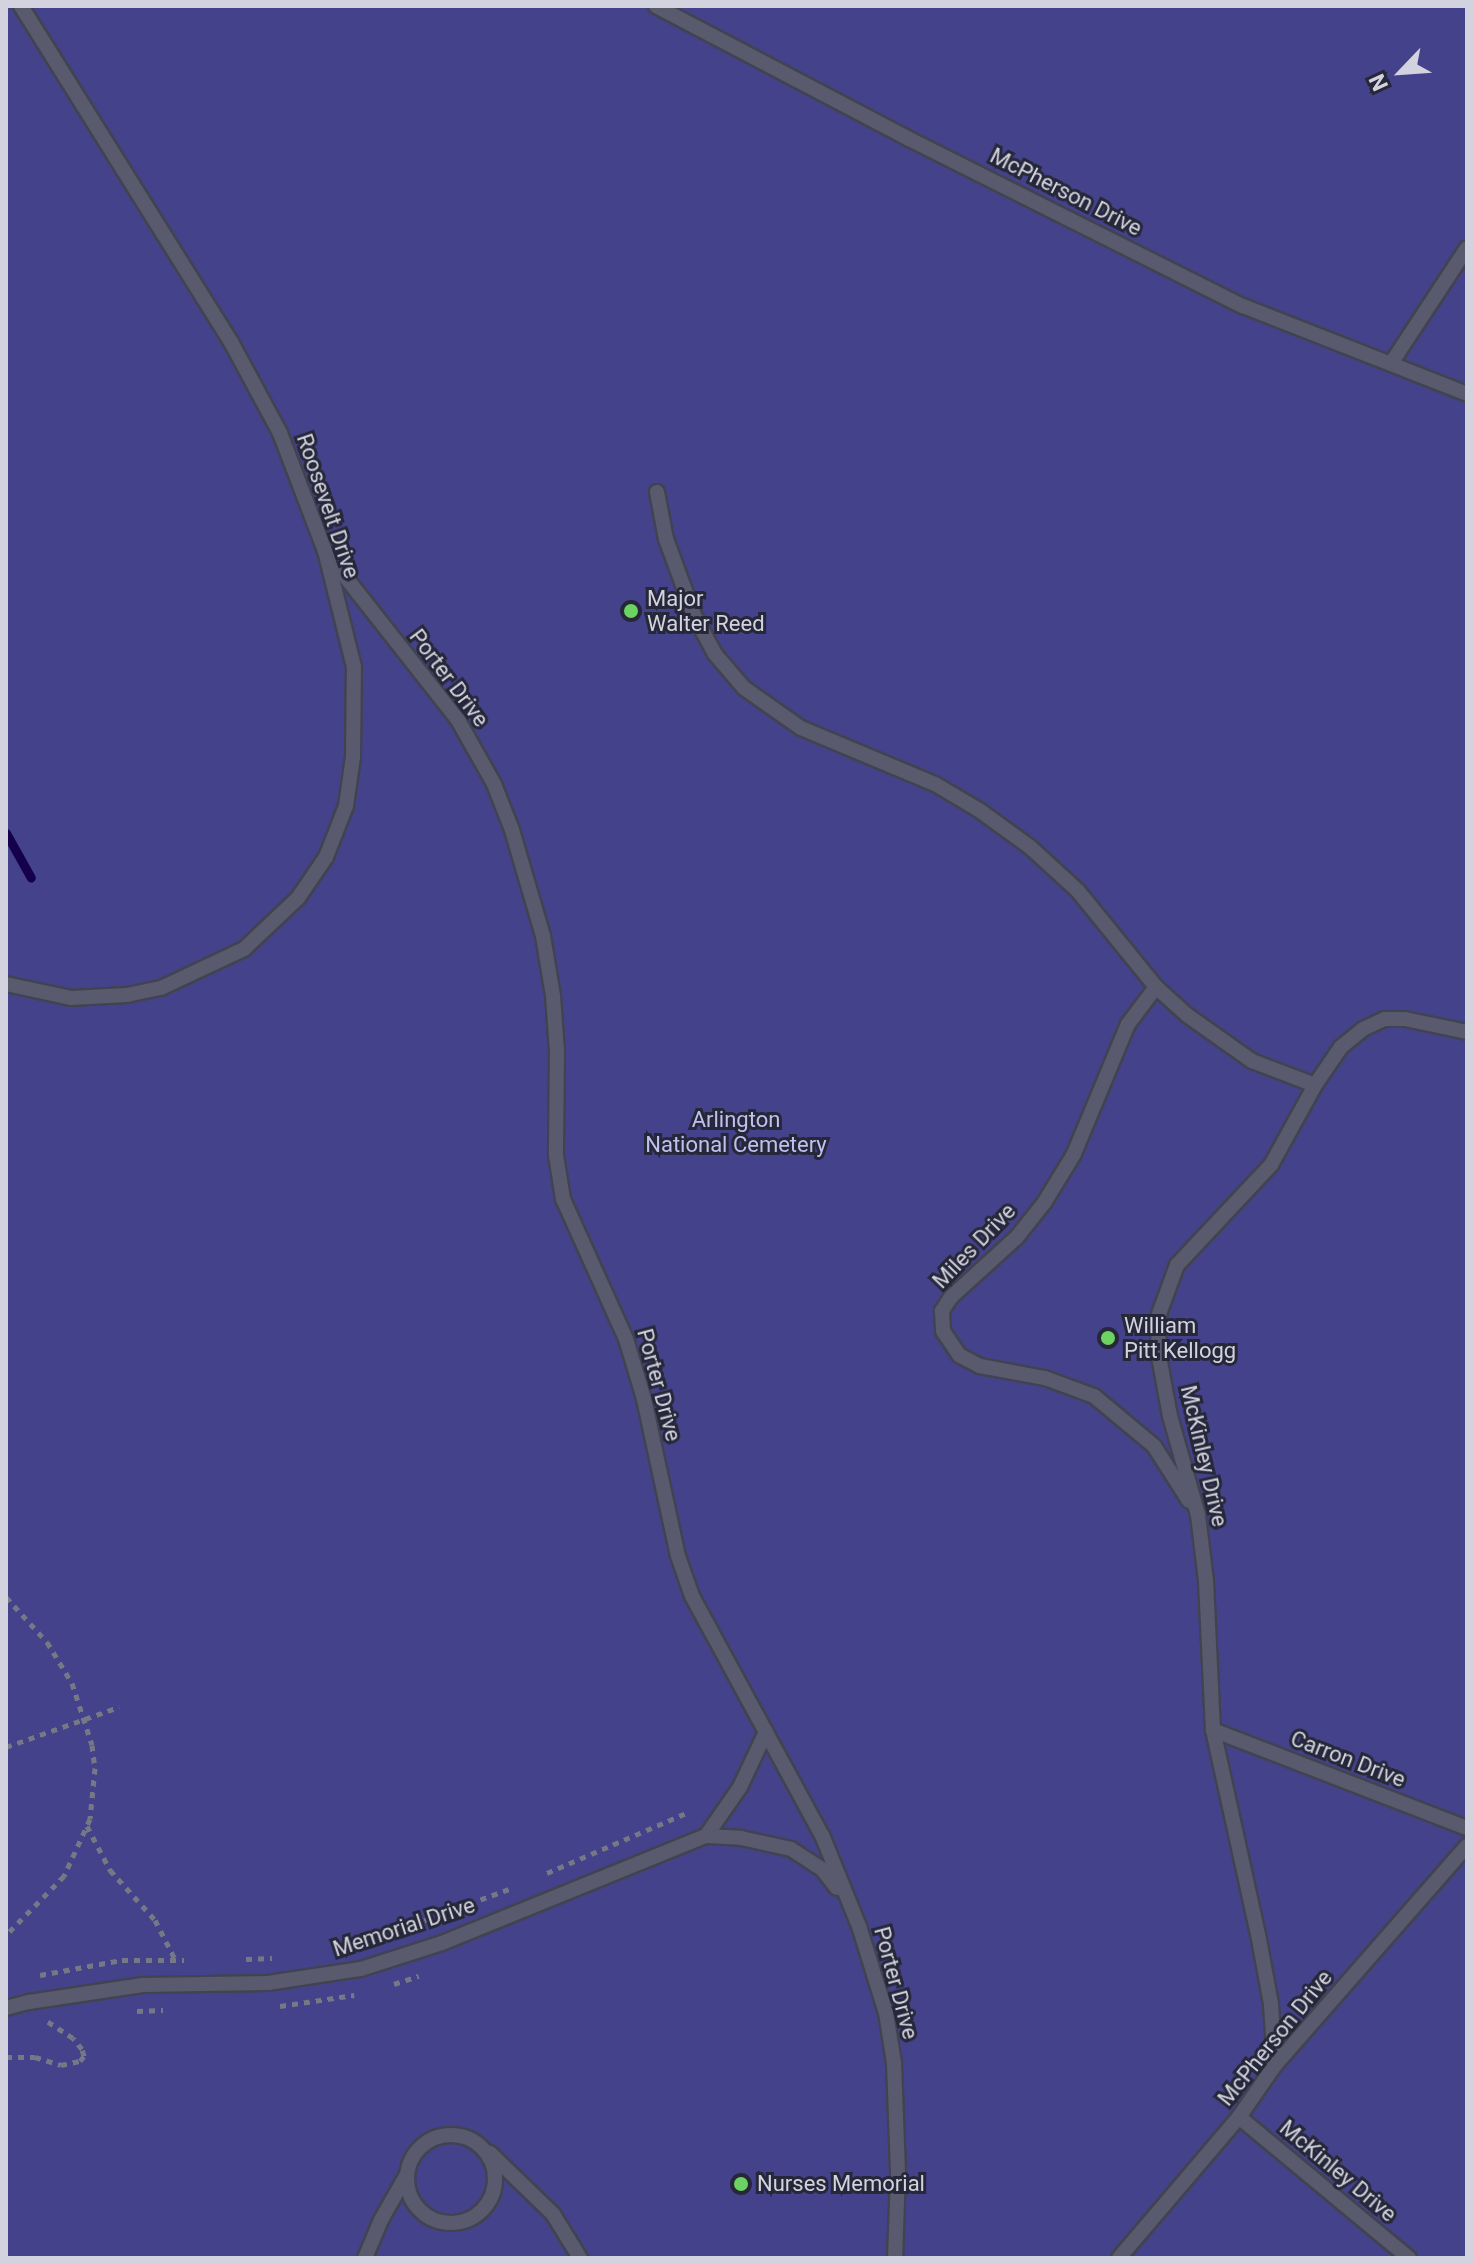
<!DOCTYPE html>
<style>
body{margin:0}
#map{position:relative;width:1473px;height:2264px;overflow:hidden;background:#262738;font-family:Roboto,sans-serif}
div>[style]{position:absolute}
.green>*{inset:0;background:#44428b}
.stream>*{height:9px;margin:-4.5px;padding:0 4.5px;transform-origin:4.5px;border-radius:4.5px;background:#14004b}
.path>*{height:5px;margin-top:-2.5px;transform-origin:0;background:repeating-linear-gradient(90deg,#777886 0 6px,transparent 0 12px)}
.roads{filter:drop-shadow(2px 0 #424351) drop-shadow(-2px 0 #424351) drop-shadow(0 2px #424351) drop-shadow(0 -2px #424351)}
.lane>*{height:14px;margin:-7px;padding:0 7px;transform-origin:7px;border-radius:7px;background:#595a6d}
.lane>.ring{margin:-7px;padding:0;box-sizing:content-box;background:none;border:14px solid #595a6d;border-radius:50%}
.dots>*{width:22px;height:22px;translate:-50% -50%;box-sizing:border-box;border:4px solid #262738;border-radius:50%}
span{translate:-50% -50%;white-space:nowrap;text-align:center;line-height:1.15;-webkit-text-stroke:6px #262738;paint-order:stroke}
.street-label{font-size:22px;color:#d2d3de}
.poi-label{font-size:22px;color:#d2d3de}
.left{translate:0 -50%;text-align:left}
.park-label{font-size:22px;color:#bec1ed}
.frame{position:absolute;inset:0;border:8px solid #d2d3de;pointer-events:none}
.north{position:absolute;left:1361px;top:32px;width:80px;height:80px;-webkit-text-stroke:6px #262738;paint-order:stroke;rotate:245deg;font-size:22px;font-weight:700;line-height:32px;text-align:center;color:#d2d3de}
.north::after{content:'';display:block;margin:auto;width:28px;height:36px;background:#d2d3de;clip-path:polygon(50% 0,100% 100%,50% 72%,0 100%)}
</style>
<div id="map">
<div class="green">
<div style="clip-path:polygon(6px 6px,1467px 6px,1467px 2258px,6px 2258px)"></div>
</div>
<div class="stream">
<div style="left:6px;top:833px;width:51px;rotate:60.9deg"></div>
</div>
<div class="path">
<div style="left:6px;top:1597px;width:61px;rotate:47.7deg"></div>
<div style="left:47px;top:1642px;width:48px;rotate:58.6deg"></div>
<div style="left:72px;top:1683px;width:65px;rotate:72.1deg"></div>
<div style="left:92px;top:1745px;width:23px;rotate:83deg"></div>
<div style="left:95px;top:1768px;width:51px;rotate:95.6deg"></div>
<div style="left:90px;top:1819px;width:63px;rotate:114.5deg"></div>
<div style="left:64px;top:1876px;width:83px;rotate:134.5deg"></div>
<div style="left:6px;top:1747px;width:120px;rotate:-19.5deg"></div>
<div style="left:87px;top:1826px;width:50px;rotate:62.4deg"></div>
<div style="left:110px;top:1870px;width:67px;rotate:48deg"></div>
<div style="left:155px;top:1920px;width:44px;rotate:62.9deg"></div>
<div style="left:547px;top:1873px;width:151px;rotate:-23.3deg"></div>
<div style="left:368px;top:1941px;width:150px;rotate:-20.2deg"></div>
<div style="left:246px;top:1959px;width:26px;rotate:-2deg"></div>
<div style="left:40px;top:1975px;width:83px;rotate:-10.4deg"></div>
<div style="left:122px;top:1960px;width:62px"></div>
<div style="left:394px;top:1984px;width:26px;rotate:-18deg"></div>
<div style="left:280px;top:2006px;width:75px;rotate:-8.5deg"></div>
<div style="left:137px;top:2011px;width:26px;rotate:-2deg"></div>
<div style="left:6px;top:2057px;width:29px"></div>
<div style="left:35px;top:2057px;width:27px;rotate:17deg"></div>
<div style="left:61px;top:2065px;width:19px;rotate:-12deg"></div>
<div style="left:80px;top:2061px;width:6px;rotate:-51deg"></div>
<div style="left:84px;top:2056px;width:7px;rotate:-106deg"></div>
<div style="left:82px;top:2049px;width:14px;rotate:-129deg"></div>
<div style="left:73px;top:2038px;width:30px;rotate:-147deg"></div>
</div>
<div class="roads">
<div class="lane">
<div style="left:656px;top:6px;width:286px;rotate:27.7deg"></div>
<div style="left:909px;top:139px;width:373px;rotate:26.6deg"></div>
<div style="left:1243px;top:306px;width:241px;rotate:21.4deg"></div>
<div style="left:1392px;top:362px;width:136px;rotate:-56.7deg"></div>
<div style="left:657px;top:492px;width:48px;rotate:79.2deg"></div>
<div style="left:666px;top:539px;width:81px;rotate:69.8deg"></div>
<div style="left:694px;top:615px;width:44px;rotate:61.7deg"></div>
<div style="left:715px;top:654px;width:45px;rotate:49.5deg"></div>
<div style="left:744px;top:688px;width:70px;rotate:35.1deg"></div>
<div style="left:801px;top:728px;width:145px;rotate:22.7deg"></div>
<div style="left:935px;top:784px;width:51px;rotate:30.6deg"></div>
<div style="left:979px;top:810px;width:63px;rotate:36deg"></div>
<div style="left:1030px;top:847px;width:65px;rotate:42.5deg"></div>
<div style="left:1078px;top:891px;width:124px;rotate:50.9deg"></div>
<div style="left:1156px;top:987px;width:42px;rotate:42.1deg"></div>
<div style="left:1187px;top:1015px;width:80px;rotate:35.3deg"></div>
<div style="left:1252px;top:1061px;width:67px;rotate:20.9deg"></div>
<div style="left:325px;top:551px;width:215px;rotate:51.8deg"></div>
<div style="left:458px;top:720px;width:73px;rotate:60.6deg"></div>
<div style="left:494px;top:784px;width:49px;rotate:68.6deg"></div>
<div style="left:512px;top:830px;width:110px;rotate:73.7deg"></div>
<div style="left:543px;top:936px;width:61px;rotate:80.5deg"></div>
<div style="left:553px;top:996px;width:56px;rotate:85.9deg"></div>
<div style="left:557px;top:1052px;width:103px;rotate:90.6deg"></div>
<div style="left:556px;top:1155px;width:45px;rotate:81deg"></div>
<div style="left:563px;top:1199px;width:154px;rotate:65.8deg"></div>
<div style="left:626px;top:1339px;width:63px;rotate:73.3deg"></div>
<div style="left:644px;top:1399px;width:161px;rotate:77.8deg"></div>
<div style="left:678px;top:1556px;width:42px;rotate:70.7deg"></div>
<div style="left:692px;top:1596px;width:272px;rotate:61.5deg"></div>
<div style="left:822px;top:1835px;width:98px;rotate:67.9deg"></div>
<div style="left:859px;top:1926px;width:91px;rotate:72.8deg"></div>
<div style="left:886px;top:2013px;width:51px;rotate:80.9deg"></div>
<div style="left:894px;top:2063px;width:110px;rotate:87.9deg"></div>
<div style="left:898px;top:2173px;width:85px;rotate:92deg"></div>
<div style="left:6px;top:984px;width:66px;rotate:12.2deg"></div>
<div style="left:71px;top:998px;width:56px;rotate:-3.1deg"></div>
<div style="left:127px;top:995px;width:35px;rotate:-12deg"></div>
<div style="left:161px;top:988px;width:92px;rotate:-25.2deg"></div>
<div style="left:244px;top:949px;width:74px;rotate:-43.4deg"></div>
<div style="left:298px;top:898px;width:50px;rotate:-55.7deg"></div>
<div style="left:326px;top:857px;width:55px;rotate:-68.6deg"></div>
<div style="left:346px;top:806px;width:49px;rotate:-81.9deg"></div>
<div style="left:353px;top:757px;width:90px;rotate:-89.4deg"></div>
<div style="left:354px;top:667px;width:120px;rotate:-104deg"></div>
<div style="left:325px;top:551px;width:126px;rotate:-110.9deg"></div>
<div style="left:280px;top:433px;width:103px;rotate:-118.3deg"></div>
<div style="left:231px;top:342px;width:396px;rotate:-122deg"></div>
<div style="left:1156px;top:987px;width:46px;rotate:127.1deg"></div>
<div style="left:1128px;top:1024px;width:141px;rotate:112.6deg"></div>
<div style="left:1074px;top:1154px;width:57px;rotate:121.5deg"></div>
<div style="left:1044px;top:1203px;width:43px;rotate:128.5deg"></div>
<div style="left:1017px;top:1237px;width:89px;rotate:137.7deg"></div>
<div style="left:951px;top:1297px;width:17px;rotate:123deg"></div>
<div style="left:942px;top:1311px;width:20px;rotate:87deg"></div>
<div style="left:943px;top:1331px;width:29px;rotate:56deg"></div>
<div style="left:959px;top:1355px;width:24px;rotate:28deg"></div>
<div style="left:980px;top:1366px;width:66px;rotate:10.5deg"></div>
<div style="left:1045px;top:1378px;width:52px;rotate:20.2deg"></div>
<div style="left:1094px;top:1396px;width:78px;rotate:39.8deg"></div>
<div style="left:1154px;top:1446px;width:65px;rotate:57.5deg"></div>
<div style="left:1213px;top:1730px;width:272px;rotate:21.1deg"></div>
<div style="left:706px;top:1836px;width:60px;rotate:-55.2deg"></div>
<div style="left:740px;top:1787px;width:61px;rotate:-64.7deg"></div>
<div style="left:6px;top:2008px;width:24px;rotate:-15deg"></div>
<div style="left:29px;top:2002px;width:115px;rotate:-8.5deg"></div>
<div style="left:143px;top:1985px;width:125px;rotate:-0.9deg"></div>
<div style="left:268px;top:1983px;width:94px;rotate:-8.6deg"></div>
<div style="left:361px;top:1969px;width:85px;rotate:-17.8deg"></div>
<div style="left:442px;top:1943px;width:285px;rotate:-22.1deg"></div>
<div style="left:706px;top:1836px;width:35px;rotate:3deg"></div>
<div style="left:741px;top:1838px;width:51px;rotate:12.4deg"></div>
<div style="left:791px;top:1849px;width:37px;rotate:33deg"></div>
<div style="left:822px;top:1869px;width:24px;rotate:52deg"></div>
<div style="left:1275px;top:2065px;width:61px;rotate:-93.8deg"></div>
<div style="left:1271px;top:2004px;width:66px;rotate:-100.5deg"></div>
<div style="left:1259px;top:1939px;width:214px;rotate:-102.4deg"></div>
<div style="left:1213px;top:1730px;width:149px;rotate:-92.7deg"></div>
<div style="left:1206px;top:1581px;width:66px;rotate:-96.9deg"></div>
<div style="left:1198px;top:1515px;width:103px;rotate:-105.8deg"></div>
<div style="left:1170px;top:1416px;width:66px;rotate:-100.5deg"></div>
<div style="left:1158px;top:1351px;width:37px;rotate:-88deg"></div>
<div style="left:1159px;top:1314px;width:52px;rotate:-69.8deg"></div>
<div style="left:1177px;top:1265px;width:137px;rotate:-46.8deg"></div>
<div style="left:1271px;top:1165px;width:91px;rotate:-61.2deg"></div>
<div style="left:1315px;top:1085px;width:46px;rotate:-55.6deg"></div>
<div style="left:1341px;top:1047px;width:28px;rotate:-39deg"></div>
<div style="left:1363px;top:1029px;width:23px;rotate:-25deg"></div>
<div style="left:1384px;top:1019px;width:21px"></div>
<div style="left:1405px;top:1019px;width:63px;rotate:11.8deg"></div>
<div style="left:1239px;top:2117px;width:221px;rotate:39.7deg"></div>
<div class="ring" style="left:407px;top:2135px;width:74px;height:74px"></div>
<div style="left:490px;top:2153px;width:88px;rotate:44.1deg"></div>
<div style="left:553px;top:2214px;width:52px;rotate:58.5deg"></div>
<div style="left:365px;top:2258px;width:41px;rotate:-67.2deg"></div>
<div style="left:381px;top:2220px;width:51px;rotate:-60.4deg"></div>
<div style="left:1119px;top:2258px;width:185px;rotate:-49.6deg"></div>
<div style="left:1239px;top:2117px;width:63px;rotate:-55.3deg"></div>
<div style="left:1275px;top:2065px;width:291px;rotate:-48.8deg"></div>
</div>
</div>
<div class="dots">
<div style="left:631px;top:611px;background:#6cd362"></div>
<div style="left:1108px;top:1338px;background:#6cd362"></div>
<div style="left:741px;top:2184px;background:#6cd362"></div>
</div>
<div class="street-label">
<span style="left:1066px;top:192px;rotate:27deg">McPherson Drive</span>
<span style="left:328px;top:506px;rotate:71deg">Roosevelt Drive</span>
<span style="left:449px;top:678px;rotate:53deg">Porter Drive</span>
<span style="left:974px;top:1246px;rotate:-46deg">Miles Drive</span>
<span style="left:659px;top:1385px;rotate:75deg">Porter Drive</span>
<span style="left:1204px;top:1456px;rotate:77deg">McKinley Drive</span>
<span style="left:1348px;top:1759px;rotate:21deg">Carron Drive</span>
<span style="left:404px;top:1927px;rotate:-18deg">Memorial Drive</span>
<span style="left:896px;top:1983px;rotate:75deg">Porter Drive</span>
<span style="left:1275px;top:2038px;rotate:-51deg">McPherson Drive</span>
<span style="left:1338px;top:2171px;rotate:40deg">McKinley Drive</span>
</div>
<div class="poi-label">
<span class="left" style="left:647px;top:611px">Major<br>Walter Reed</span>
<span class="left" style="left:1124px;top:1338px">William<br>Pitt Kellogg</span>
<span class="left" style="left:757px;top:2184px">Nurses Memorial</span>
</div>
<div class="park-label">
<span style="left:736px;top:1132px">Arlington<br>National Cemetery</span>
</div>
<div class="frame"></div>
<div class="north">N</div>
</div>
